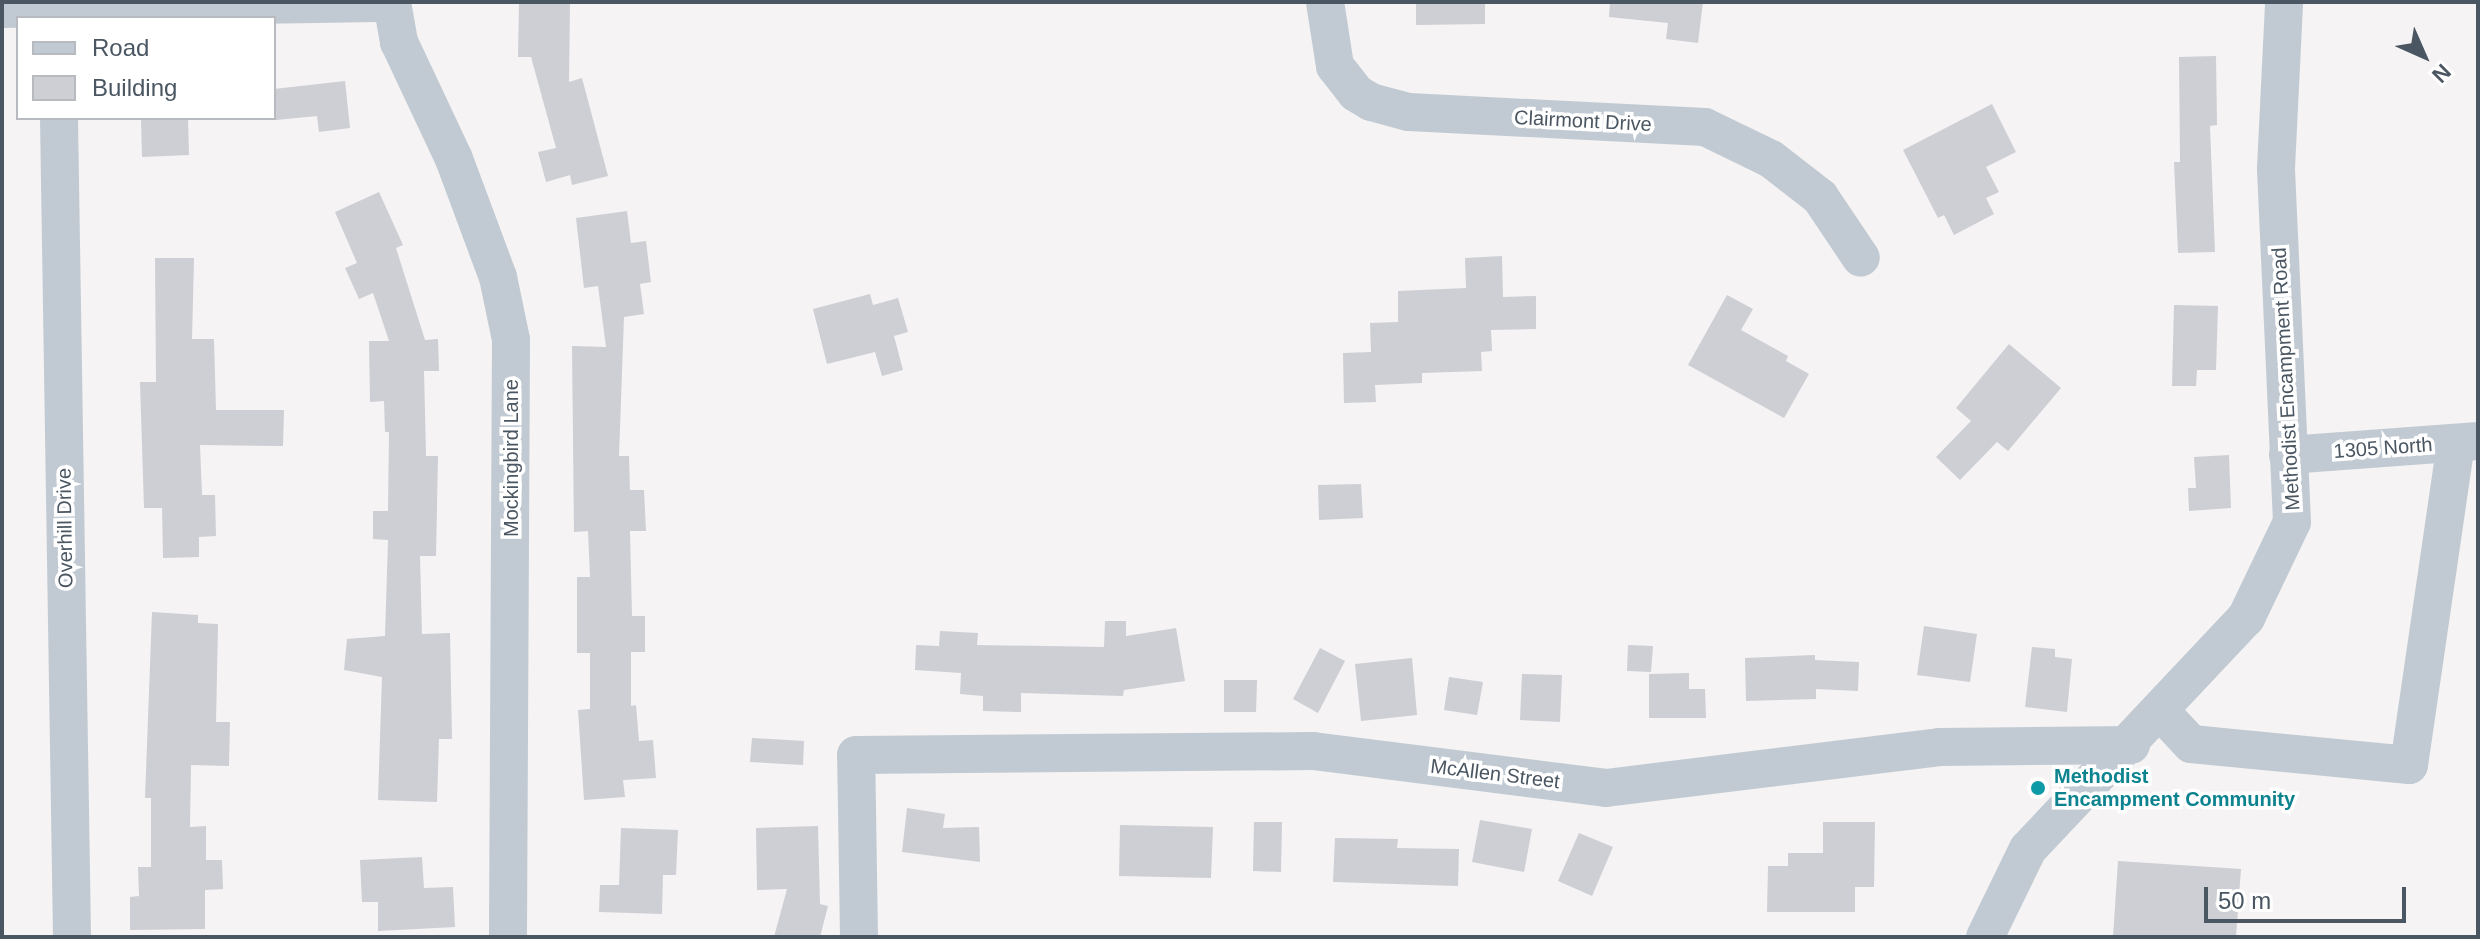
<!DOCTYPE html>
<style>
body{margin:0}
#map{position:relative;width:2480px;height:939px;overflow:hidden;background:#f5f3f3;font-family:Helvetica,sans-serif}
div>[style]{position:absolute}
.building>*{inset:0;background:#cdcfd5}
.minor>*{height:38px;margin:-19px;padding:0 19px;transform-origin:19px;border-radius:19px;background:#c1cad2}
.dots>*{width:22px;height:22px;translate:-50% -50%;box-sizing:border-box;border:4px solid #fff;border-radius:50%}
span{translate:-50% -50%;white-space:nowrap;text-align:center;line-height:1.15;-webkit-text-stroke:7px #fff;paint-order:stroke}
.street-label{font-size:20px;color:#4a5661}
.culture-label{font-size:20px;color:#0d838f;font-weight:700}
.left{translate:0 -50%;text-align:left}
.frame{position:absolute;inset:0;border:4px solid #4a5661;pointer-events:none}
.legend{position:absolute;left:16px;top:16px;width:260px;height:104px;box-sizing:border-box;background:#fff;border:2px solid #b7bbc0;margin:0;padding:10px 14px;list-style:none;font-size:24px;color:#4a5661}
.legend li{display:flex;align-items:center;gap:16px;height:40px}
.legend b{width:40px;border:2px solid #b7bbc0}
.north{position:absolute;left:2384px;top:16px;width:80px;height:80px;-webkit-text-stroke:6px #fff;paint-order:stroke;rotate:135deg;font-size:22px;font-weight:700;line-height:32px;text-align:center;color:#4a5661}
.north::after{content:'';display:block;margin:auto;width:28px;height:36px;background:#4a5661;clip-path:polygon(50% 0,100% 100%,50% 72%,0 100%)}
.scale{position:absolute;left:2204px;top:887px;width:202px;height:36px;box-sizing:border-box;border:4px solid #4a5661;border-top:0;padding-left:10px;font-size:24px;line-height:28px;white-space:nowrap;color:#4a5661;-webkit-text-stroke:6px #fff;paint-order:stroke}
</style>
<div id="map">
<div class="building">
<div style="clip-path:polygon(519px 2px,570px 2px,569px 82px,582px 78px,608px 176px,572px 185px,570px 175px,546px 182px,538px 152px,556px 148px,531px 57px,518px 57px)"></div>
<div style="clip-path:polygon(1416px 2px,1485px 2px,1485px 24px,1416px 25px)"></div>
<div style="clip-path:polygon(1610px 2px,1703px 2px,1698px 43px,1666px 39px,1668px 23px,1609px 17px)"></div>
<div style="clip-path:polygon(2216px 56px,2217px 125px,2210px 126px,2215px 252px,2178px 253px,2174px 162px,2180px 162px,2179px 57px)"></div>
<div style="clip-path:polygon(345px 81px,350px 128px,319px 132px,317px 116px,276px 120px,274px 89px)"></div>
<div style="clip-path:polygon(1992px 104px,2016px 152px,1986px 167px,1999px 192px,1986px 198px,1994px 214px,1954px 235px,1944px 215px,1938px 218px,1903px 150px)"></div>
<div style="clip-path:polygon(141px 118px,188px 118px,189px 155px,142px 157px)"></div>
<div style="clip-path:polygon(379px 192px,403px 245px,396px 248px,425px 340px,438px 339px,439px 371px,424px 371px,426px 456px,438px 456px,436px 556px,420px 556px,422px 634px,450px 633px,452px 739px,439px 739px,437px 802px,378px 800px,382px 677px,344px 670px,347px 639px,385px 636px,388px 540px,373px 539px,373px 511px,388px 511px,389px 432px,385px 432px,384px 401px,370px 402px,369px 341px,389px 341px,373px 293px,359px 299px,345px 268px,357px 263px,335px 212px)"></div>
<div style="clip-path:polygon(627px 211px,631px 243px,646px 241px,651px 282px,640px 284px,644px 314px,624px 317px,619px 456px,629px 456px,630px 490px,644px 490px,646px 531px,630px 531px,632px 616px,645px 616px,645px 652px,631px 652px,631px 706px,636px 705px,639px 741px,653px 740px,656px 778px,623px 780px,625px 797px,584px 800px,578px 710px,590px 709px,590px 653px,577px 653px,577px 577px,590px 577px,588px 531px,574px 532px,572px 346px,606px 347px,598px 286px,584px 288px,576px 218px)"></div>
<div style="clip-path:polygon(1502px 256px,1503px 297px,1536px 296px,1536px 329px,1491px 330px,1492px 351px,1481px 352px,1482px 371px,1422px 373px,1422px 383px,1375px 385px,1376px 402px,1344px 403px,1343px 353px,1371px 352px,1370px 323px,1398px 322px,1398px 291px,1466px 288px,1465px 258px)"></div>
<div style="clip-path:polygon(155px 258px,194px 258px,192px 339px,214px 339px,216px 410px,284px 410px,283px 446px,200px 445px,202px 495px,215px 495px,216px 536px,199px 537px,199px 557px,163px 558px,162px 508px,144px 508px,140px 382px,156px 382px)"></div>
<div style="clip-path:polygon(870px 294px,873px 305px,898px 298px,908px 332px,894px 336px,903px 370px,882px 376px,875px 352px,827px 364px,813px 309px)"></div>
<div style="clip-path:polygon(1727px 295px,1753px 309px,1741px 330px,1788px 356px,1786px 361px,1809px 374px,1784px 418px,1688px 365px)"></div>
<div style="clip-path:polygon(2174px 305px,2218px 306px,2216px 370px,2197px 370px,2196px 386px,2172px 386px)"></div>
<div style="clip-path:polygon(2009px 344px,2061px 388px,2008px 451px,1997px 442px,1960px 480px,1936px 457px,1971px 421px,1956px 408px)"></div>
<div style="clip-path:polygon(2229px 455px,2231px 508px,2189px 511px,2188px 488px,2196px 488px,2194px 457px)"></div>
<div style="clip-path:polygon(1361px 484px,1363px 518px,1319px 520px,1318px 485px)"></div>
<div style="clip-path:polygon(152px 612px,198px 615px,198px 623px,218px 624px,216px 722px,230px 722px,229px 766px,191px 765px,190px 827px,206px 826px,206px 860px,222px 860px,223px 889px,205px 890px,205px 929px,130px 930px,130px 897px,139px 896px,138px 867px,151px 867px,151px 798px,145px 798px)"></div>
<div style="clip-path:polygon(1105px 621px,1126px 621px,1126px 636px,1176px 628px,1185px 681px,1124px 690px,1123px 696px,1021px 693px,1021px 712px,983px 711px,983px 696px,960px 694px,961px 673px,915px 670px,916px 645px,939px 646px,940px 631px,978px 633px,977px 645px,1104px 647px)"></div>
<div style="clip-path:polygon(1924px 626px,1977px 634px,1970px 682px,1917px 675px)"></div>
<div style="clip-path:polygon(1628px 645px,1653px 646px,1651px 672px,1627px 671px)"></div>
<div style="clip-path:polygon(2032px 647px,2055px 649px,2055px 657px,2072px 659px,2067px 712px,2025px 707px)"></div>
<div style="clip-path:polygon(1320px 648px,1345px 661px,1318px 713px,1293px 699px)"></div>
<div style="clip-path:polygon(1815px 655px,1815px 660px,1859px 662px,1858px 691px,1816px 689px,1816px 699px,1746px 701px,1745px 658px)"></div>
<div style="clip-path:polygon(1412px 658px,1417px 715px,1361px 721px,1355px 664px)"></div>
<div style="clip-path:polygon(1689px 673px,1689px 689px,1705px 689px,1706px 718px,1649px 718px,1649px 674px)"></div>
<div style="clip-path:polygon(1522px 674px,1562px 675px,1560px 722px,1520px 720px)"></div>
<div style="clip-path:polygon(1449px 677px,1483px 682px,1477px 715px,1444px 710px)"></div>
<div style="clip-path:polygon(1224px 680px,1257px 680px,1256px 712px,1224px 712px)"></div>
<div style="clip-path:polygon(752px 738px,804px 741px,803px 765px,750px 762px)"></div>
<div style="clip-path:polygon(907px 808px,945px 814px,943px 828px,979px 827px,980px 862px,902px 852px)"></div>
<div style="clip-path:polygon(1480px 820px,1532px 829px,1524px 872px,1472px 862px)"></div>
<div style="clip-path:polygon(1254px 822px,1282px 822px,1281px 872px,1253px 871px)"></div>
<div style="clip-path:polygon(1823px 822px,1875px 822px,1874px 887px,1855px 887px,1855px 912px,1767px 912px,1768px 866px,1788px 866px,1788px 853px,1823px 853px)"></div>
<div style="clip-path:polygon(1120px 825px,1213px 827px,1211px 878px,1119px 876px)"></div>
<div style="clip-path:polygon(818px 826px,820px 904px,828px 906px,820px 937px,774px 937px,787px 889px,757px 890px,756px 828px)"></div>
<div style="clip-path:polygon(621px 828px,678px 830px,676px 875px,663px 875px,662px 914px,599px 912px,600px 885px,619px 885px)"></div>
<div style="clip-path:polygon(1579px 833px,1613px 847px,1592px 896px,1558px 881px)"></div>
<div style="clip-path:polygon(1335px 838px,1398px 839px,1397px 848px,1459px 849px,1458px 886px,1333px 882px)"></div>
<div style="clip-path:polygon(422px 857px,424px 888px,453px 887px,455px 927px,378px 931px,378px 902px,362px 902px,360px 860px)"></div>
<div style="clip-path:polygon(2118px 861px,2241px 869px,2236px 937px,2113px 937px)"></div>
</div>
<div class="minor">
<div style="left:392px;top:2px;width:41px;rotate:80.1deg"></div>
<div style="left:399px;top:42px;width:129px;rotate:64.8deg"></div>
<div style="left:454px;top:159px;width:126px;rotate:69.6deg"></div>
<div style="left:498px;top:277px;width:64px;rotate:78.3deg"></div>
<div style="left:511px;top:340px;width:597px;rotate:90.29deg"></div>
<div style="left:1325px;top:2px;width:65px;rotate:81.1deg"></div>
<div style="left:1335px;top:66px;width:34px;rotate:52deg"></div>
<div style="left:1356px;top:93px;width:17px;rotate:31deg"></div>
<div style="left:1371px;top:102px;width:39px;rotate:15deg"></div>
<div style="left:1409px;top:112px;width:296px;rotate:2.9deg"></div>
<div style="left:1705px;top:127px;width:73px;rotate:25.9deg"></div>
<div style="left:1771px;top:159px;width:62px;rotate:37.8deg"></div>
<div style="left:1820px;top:197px;width:73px;rotate:56.1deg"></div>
<div style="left:2px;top:9px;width:390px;rotate:-0.9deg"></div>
<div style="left:59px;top:118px;width:819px;rotate:89.09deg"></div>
<div style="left:2288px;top:455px;width:191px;rotate:-4.2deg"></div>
<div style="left:2161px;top:712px;width:44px;rotate:46.8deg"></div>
<div style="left:2191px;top:744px;width:219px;rotate:5.5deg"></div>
<div style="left:2409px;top:765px;width:325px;rotate:-81.7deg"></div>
<div style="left:859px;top:937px;width:182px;rotate:-90.9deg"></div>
<div style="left:856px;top:755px;width:457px;rotate:-0.5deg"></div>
<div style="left:1313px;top:751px;width:295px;rotate:7.2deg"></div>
<div style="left:1606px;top:788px;width:336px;rotate:-7deg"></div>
<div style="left:1939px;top:747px;width:192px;rotate:-0.6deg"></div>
<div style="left:1985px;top:937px;width:98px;rotate:-64deg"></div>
<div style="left:2028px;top:849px;width:318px;rotate:-46.7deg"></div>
<div style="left:2246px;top:618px;width:106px;rotate:-64.4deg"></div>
<div style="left:2292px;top:522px;width:354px;rotate:-92.6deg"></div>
<div style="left:2276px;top:168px;width:166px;rotate:-87.2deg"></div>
</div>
<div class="dots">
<div style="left:2038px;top:788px;background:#0f9aa8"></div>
</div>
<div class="street-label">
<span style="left:1583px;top:121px;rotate:3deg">Clairmont Drive</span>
<span style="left:2286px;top:379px;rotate:-93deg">Methodist Encampment Road</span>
<span style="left:2383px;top:448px;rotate:-4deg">1305 North</span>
<span style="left:511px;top:458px;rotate:-90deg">Mockingbird Lane</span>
<span style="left:65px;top:528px;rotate:-91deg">Overhill Drive</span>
<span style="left:1495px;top:774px;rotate:7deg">McAllen Street</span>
</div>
<div class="culture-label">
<span class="left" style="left:2054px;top:788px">Methodist<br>Encampment Community</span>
</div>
<div class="frame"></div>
<ul class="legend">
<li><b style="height:10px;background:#c1cad2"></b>Road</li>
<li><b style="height:22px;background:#cdcfd5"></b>Building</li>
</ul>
<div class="north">N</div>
<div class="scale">50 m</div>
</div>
